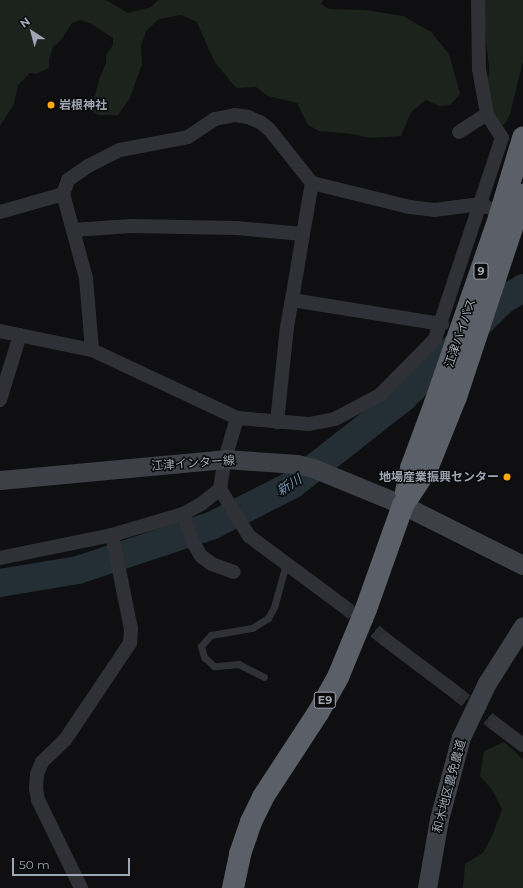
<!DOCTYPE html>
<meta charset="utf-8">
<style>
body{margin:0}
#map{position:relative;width:523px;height:888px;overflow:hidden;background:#0f0f11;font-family:Montserrat,"Noto Sans JP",sans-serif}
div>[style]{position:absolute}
.green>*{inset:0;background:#1b231c}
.river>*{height:28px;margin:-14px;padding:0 14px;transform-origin:14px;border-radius:14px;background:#242e35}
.street-tunnel>*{height:14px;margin-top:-7px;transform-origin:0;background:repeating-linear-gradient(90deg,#2c2d31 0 14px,transparent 0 21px)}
.lane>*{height:7px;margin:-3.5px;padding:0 3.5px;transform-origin:3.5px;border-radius:3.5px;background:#303136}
.street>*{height:14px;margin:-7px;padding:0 7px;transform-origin:7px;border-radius:7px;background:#303136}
.secondary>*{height:19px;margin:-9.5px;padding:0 9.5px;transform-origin:9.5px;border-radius:9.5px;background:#3d4046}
.highway>*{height:22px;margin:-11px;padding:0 11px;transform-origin:11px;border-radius:11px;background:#5b5f67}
.highway-bridge>*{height:22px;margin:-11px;padding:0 11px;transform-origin:11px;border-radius:11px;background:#5b5f67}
.dots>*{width:11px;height:11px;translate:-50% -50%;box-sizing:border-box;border:2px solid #0a0a0b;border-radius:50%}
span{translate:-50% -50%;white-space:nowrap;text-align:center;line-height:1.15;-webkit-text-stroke:3px #0a0a0b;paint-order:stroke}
.shield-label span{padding:1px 3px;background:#0a0a0b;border:1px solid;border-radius:3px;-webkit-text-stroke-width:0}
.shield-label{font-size:11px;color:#9ea5b3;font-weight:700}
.poi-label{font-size:12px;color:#9ea5b3;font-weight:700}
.left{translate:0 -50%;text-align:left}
.right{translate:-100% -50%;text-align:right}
.street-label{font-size:12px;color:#9ea5b3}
.water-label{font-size:13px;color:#7096b3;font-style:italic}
.north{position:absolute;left:12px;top:12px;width:40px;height:40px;-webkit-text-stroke:3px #0a0a0b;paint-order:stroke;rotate:324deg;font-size:11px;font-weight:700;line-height:16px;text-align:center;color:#9ea5b3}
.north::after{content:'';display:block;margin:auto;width:14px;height:18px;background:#9ea5b3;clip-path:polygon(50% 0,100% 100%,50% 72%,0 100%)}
.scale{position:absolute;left:12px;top:858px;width:118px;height:18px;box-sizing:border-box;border:2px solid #9ea5b3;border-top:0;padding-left:5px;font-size:12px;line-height:14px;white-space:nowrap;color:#9ea5b3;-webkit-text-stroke:3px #0a0a0b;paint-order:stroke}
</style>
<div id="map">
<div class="green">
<div style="clip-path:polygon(0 0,106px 0,128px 13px,151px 7px,158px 0,323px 0,321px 4px,329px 9px,365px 10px,403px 16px,431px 32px,449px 54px,460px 94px,450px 105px,439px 106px,426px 100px,411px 112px,401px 136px,369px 138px,353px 134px,319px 131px,308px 125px,297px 103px,268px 96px,256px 87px,236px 88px,214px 61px,197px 22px,181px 15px,159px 19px,146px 31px,141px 46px,142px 64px,130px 98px,118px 115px,98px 115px,91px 111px,99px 80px,106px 63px,106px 55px,113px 45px,113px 38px,90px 23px,80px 20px,72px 23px,61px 40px,53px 47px,49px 59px,49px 68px,36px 74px,30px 73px,18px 85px,14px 104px,0 126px)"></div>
<div style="clip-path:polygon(482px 0,523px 0,523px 61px,510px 114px,505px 124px,502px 125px,497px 117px,487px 96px,489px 68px)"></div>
<div style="clip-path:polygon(504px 742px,523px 759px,523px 888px,463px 888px,465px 864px,483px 853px,492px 836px,502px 809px,492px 790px,480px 776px,484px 751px)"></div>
</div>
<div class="river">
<div style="left:0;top:583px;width:79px;rotate:-9.5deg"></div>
<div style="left:78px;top:570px;width:142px;rotate:-18.4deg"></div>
<div style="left:213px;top:525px;width:89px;rotate:-26.9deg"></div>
<div style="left:292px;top:485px;width:141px;rotate:-38.1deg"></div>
<div style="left:403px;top:398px;width:140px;rotate:-44.4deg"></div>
<div style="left:503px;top:300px;width:23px;rotate:-31deg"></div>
</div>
<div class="street-tunnel">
<div style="left:342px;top:605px;width:56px;rotate:38.5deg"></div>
<div style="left:455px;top:692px;width:51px;rotate:38.7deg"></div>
</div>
<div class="lane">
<div style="left:264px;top:677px;width:28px;rotate:-153deg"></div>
<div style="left:239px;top:664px;width:25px;rotate:175deg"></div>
<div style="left:214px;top:666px;width:13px;rotate:-138deg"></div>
<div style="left:204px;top:657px;width:11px;rotate:-105deg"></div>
<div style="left:201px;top:646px;width:15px;rotate:-48deg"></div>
<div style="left:211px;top:635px;width:42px;rotate:-9.7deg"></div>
<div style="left:252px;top:628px;width:19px;rotate:-32deg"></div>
<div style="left:268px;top:618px;width:13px;rotate:-61deg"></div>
<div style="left:274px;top:607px;width:45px;rotate:-74.4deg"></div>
</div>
<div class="street">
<div style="left:459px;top:132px;width:33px;rotate:-33deg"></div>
<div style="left:63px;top:194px;width:15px;rotate:-70deg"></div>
<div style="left:68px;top:180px;width:24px;rotate:-35deg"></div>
<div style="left:88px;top:166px;width:36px;rotate:-27deg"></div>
<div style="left:120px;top:150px;width:69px;rotate:-10.8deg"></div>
<div style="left:188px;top:137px;width:32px;rotate:-34deg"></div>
<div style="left:215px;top:119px;width:20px;rotate:-11deg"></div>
<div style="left:235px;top:115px;width:13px;rotate:9deg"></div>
<div style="left:248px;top:117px;width:13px;rotate:23deg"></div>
<div style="left:260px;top:122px;width:11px;rotate:38deg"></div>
<div style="left:269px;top:129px;width:69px;rotate:51.5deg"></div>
<div style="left:0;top:212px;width:66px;rotate:-15.9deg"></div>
<div style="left:63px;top:194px;width:87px;rotate:74.7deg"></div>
<div style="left:86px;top:278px;width:72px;rotate:85.2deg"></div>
<div style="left:73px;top:230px;width:58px;rotate:-3.9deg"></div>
<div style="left:131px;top:226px;width:105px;rotate:1.1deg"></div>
<div style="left:236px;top:228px;width:67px;rotate:5.1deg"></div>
<div style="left:303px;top:234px;width:67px;rotate:99.5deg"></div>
<div style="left:292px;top:300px;width:152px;rotate:9.1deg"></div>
<div style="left:303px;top:234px;width:52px;rotate:-80deg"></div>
<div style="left:312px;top:183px;width:101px;rotate:13.8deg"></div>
<div style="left:410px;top:207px;width:24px;rotate:7deg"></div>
<div style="left:434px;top:210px;width:47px;rotate:-7.3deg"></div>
<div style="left:481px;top:204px;width:7px;rotate:27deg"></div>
<div style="left:0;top:331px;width:94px;rotate:11.7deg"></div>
<div style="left:92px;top:350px;width:160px;rotate:25.1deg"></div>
<div style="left:237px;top:418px;width:72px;rotate:4.8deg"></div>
<div style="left:309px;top:424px;width:26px;rotate:-11deg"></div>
<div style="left:335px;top:419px;width:51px;rotate:-28.1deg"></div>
<div style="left:380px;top:395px;width:78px;rotate:-45.5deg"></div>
<div style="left:435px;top:339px;width:212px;rotate:-71.6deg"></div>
<div style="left:502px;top:138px;width:28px;rotate:-122deg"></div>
<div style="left:487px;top:114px;width:46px;rotate:-100.1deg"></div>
<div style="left:479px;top:69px;width:69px;rotate:-90.8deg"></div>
<div style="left:0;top:400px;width:68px;rotate:-72.9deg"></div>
<div style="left:277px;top:422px;width:96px;rotate:-84deg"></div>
<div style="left:287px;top:327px;width:27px;rotate:-80deg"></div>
<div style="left:220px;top:489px;width:55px;rotate:58.3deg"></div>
<div style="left:249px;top:536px;width:116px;rotate:36.6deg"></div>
<div style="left:183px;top:514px;width:32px;rotate:70deg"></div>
<div style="left:194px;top:544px;width:14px;rotate:60deg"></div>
<div style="left:201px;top:556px;width:14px;rotate:36deg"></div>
<div style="left:212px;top:564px;width:23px;rotate:20deg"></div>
<div style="left:0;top:558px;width:114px;rotate:-11.6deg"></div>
<div style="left:112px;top:535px;width:74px;rotate:-16.5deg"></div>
<div style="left:183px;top:514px;width:21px;rotate:-29deg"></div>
<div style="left:201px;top:504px;width:24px;rotate:-38deg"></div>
<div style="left:220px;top:489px;width:30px;rotate:-81deg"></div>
<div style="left:225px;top:459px;width:43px;rotate:-73.7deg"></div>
<div style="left:386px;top:640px;width:86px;rotate:37deg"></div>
<div style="left:495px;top:724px;width:35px;rotate:37deg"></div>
<div style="left:81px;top:888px;width:98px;rotate:-116deg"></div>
<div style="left:38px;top:800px;width:11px;rotate:-100deg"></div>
<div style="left:36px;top:789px;width:15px;rotate:-86deg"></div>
<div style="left:37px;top:774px;width:13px;rotate:-67deg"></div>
<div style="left:42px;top:762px;width:32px;rotate:-44deg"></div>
<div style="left:65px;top:740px;width:117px;rotate:-56.2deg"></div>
<div style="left:130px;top:643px;width:14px;rotate:-86deg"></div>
<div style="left:131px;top:629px;width:96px;rotate:-101.4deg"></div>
</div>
<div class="secondary">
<div style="left:0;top:480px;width:226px;rotate:-5.3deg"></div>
<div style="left:225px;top:459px;width:72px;rotate:4deg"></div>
<div style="left:297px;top:464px;width:16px;rotate:14deg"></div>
<div style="left:313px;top:468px;width:97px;rotate:22.3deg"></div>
<div style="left:403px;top:505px;width:134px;rotate:26.6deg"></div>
<div style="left:427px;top:888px;width:70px;rotate:-80.1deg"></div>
<div style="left:439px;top:819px;width:85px;rotate:-75deg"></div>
<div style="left:461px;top:737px;width:60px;rotate:-64.3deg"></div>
<div style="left:487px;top:683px;width:67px;rotate:-57.7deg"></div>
</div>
<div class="highway">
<div style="left:406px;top:492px;width:25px;rotate:-78deg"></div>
<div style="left:411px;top:468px;width:69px;rotate:-69.7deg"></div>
<div style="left:233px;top:888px;width:35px;rotate:-78deg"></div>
<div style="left:240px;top:854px;width:34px;rotate:-71deg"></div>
<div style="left:251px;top:822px;width:28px;rotate:-64deg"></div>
<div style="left:263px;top:797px;width:100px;rotate:-56.8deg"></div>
<div style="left:318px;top:713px;width:41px;rotate:-60.9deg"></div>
<div style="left:338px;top:677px;width:74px;rotate:-67.6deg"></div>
<div style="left:366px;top:609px;width:110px;rotate:-70.4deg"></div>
<div style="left:403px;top:505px;width:43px;rotate:-56.3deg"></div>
<div style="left:427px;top:469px;width:78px;rotate:-68.1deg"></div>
</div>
<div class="highway-bridge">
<div style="left:456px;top:397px;width:213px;rotate:-71.7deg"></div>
<div style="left:435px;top:403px;width:196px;rotate:-70.9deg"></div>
<div style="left:499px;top:218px;width:84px;rotate:-73.3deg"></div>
</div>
<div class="dots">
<div style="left:51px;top:105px;background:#ffa918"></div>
<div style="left:507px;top:477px;background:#ffa918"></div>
</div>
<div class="shield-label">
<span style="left:481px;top:271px">9</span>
<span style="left:325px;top:700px">E9</span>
</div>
<div class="poi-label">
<span class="left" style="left:59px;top:105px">岩根神社</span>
<span class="right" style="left:499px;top:477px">地場産業振興センター</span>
</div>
<div class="street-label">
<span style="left:460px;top:333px;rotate:-71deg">江津バイパス</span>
<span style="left:193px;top:463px;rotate:-4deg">江津インター線</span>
<span style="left:449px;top:786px;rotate:-75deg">和木地区農免農道</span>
</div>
<div class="water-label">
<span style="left:289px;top:485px;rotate:-32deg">新川</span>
</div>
<div class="north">N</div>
<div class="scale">50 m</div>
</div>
